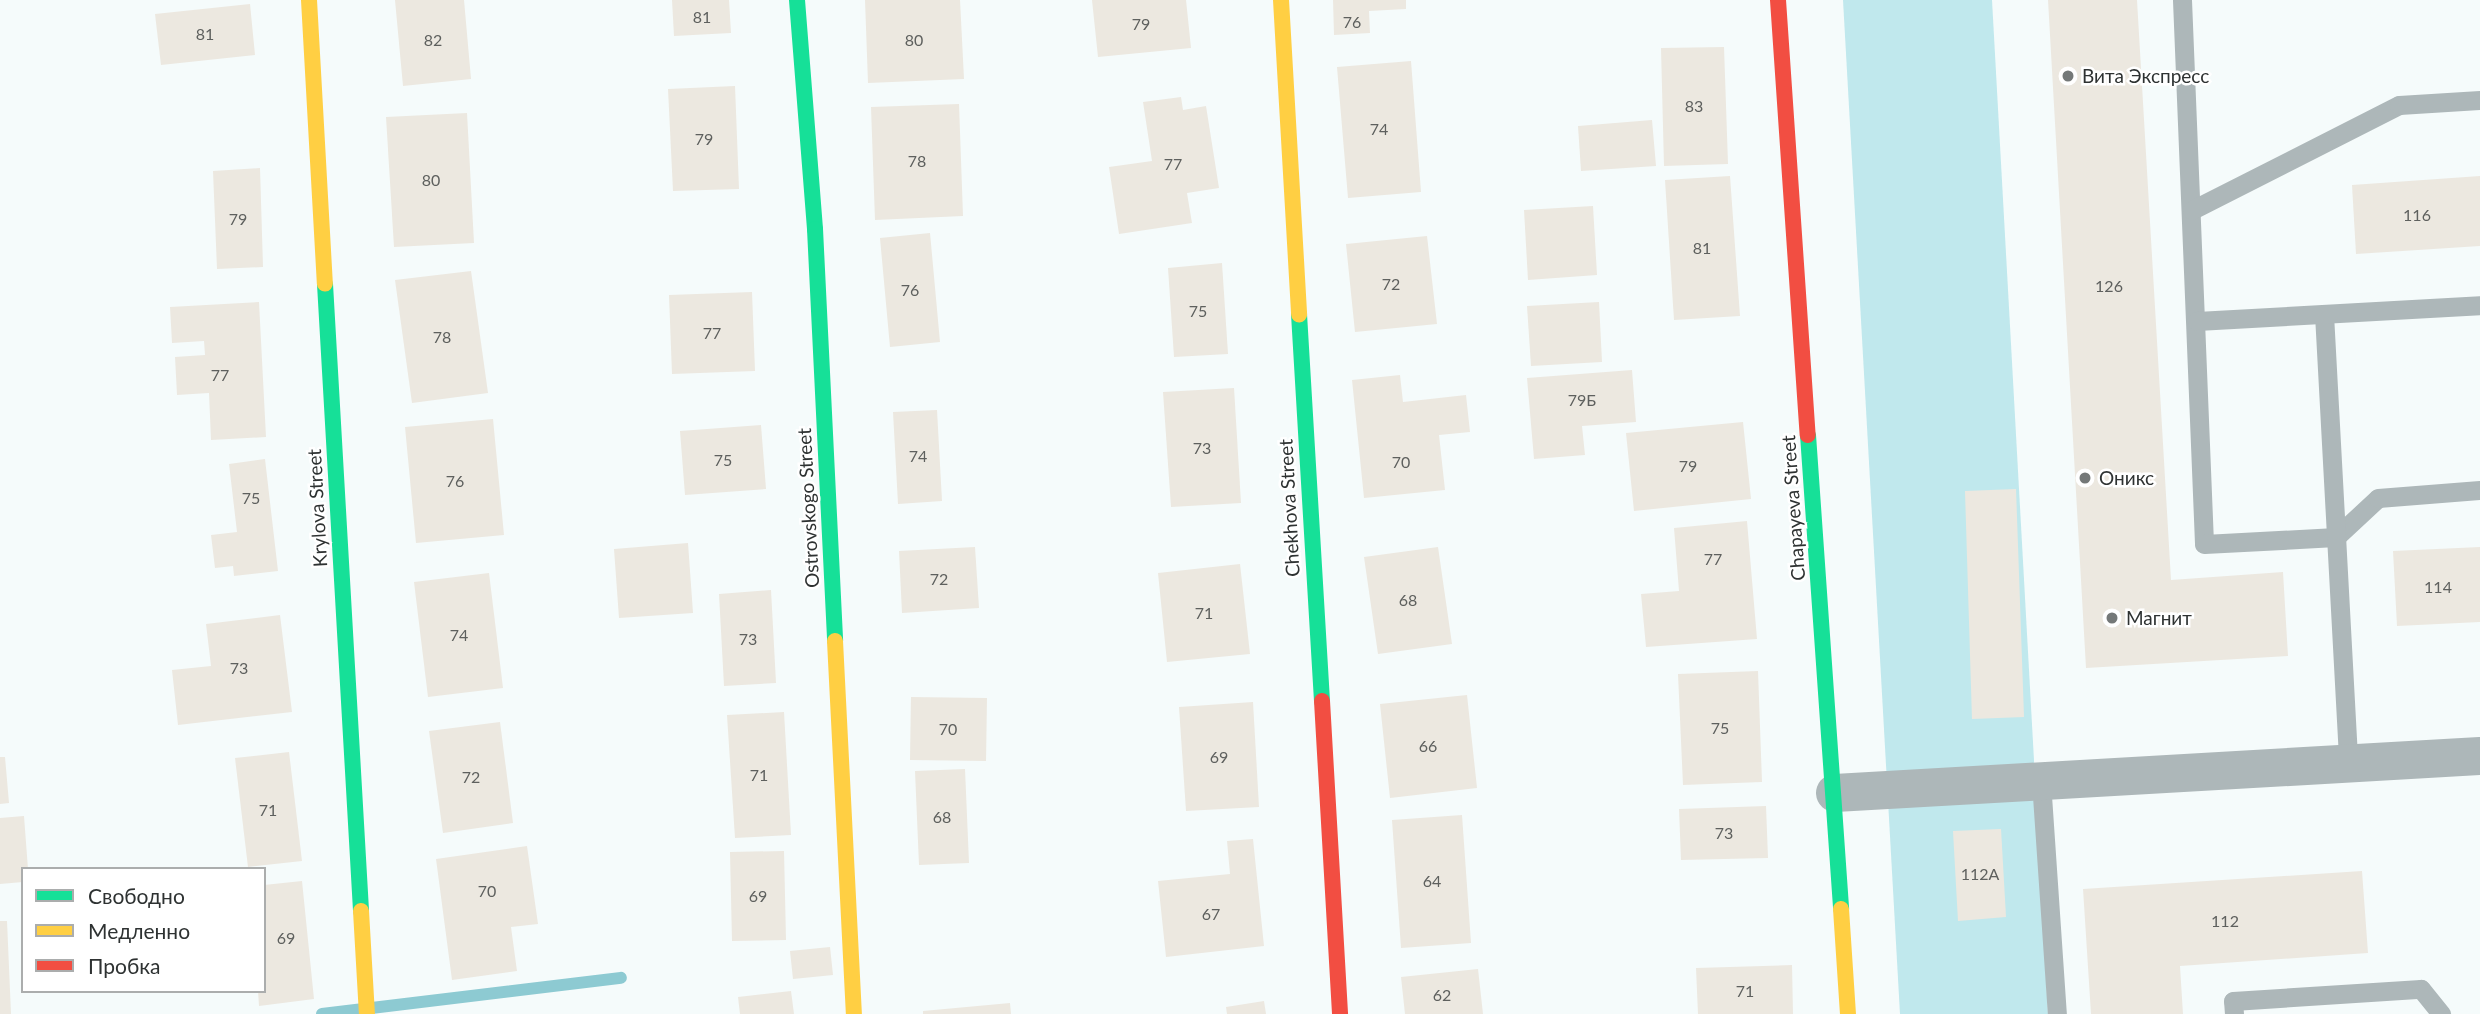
<!DOCTYPE html>
<meta charset="utf-8">
<style>
body{margin:0}
#map{position:relative;width:2480px;height:1014px;overflow:hidden;background:#f5fbfb;font-family:Lato,sans-serif}
div>[style]{position:absolute}
.green>*{inset:0;background:#c0e8ed}
.stream>*{height:12px;margin:-6px;padding:0 6px;transform-origin:6px;border-radius:6px;background:#8dcad2}
.building>*{inset:0;background:#ece8e0}
.lane>*{height:19px;margin:-9.5px;padding:0 9.5px;transform-origin:9.5px;border-radius:9.5px;background:#adb7b9}
.street>*{height:38px;margin:-19px;padding:0 19px;transform-origin:19px;border-radius:19px;background:#adb7b9}
.fast>*{height:16px;margin:-8px;padding:0 8px;transform-origin:8px;border-radius:8px;background:#16e098}
.slow>*{height:16px;margin:-8px;padding:0 8px;transform-origin:8px;border-radius:8px;background:#ffcf43}
.jam>*{height:16px;margin:-8px;padding:0 8px;transform-origin:8px;border-radius:8px;background:#f24e42}
.dots>*{width:19px;height:19px;translate:-50% -50%;box-sizing:border-box;border:4px solid #fff;border-radius:50%}
span{translate:-50% -50%;white-space:nowrap;text-align:center;line-height:1.15;-webkit-text-stroke:5px #fff;paint-order:stroke}
.number-label{font-size:16px;color:#5e605e}
.number-label span{-webkit-text-stroke-width:0}
.poi-label{font-size:19px;color:#2e3232}
.left{translate:0 -50%;text-align:left}
.street-label{font-size:19px;color:#2e3232}
.legend{position:absolute;left:21px;top:867px;width:245px;height:126px;box-sizing:border-box;background:#fff;border:2px solid #abadad;margin:0;padding:9px 12px;list-style:none;font-size:21px;color:#2e3232}
.legend li{display:flex;align-items:center;gap:14px;height:35px}
.legend b{width:35px;border:2px solid #abadad}
</style>
<div id="map">
<div class="green">
<div style="clip-path:polygon(1843px 0,1992px 0,2048px 1014px,1900px 1014px)"></div>
</div>
<div class="stream">
<div style="left:322px;top:1014px;width:301px;rotate:-6.9deg"></div>
</div>
<div class="building">
<div style="clip-path:polygon(395px 0,464px 0,471px 79px,403px 86px)"></div>
<div style="clip-path:polygon(672px 0,729px 0,731px 33px,674px 36px)"></div>
<div style="clip-path:polygon(865px 0,960px 0,964px 79px,868px 83px)"></div>
<div style="clip-path:polygon(1092px 0,1186px 0,1191px 48px,1098px 57px)"></div>
<div style="clip-path:polygon(1333px 0,1406px 0,1406px 9px,1369px 11px,1370px 33px,1334px 35px)"></div>
<div style="clip-path:polygon(2048px 0,2137px 0,2171px 580px,2283px 572px,2288px 656px,2086px 668px)"></div>
<div style="clip-path:polygon(250px 4px,255px 55px,161px 65px,155px 14px)"></div>
<div style="clip-path:polygon(1724px 47px,1728px 164px,1664px 166px,1661px 48px)"></div>
<div style="clip-path:polygon(1411px 61px,1421px 192px,1348px 198px,1337px 67px)"></div>
<div style="clip-path:polygon(735px 86px,739px 189px,673px 191px,668px 89px)"></div>
<div style="clip-path:polygon(1181px 97px,1183px 110px,1206px 106px,1219px 188px,1187px 193px,1192px 223px,1119px 234px,1109px 167px,1152px 161px,1143px 102px)"></div>
<div style="clip-path:polygon(959px 104px,963px 216px,875px 220px,871px 107px)"></div>
<div style="clip-path:polygon(467px 113px,474px 243px,394px 247px,386px 117px)"></div>
<div style="clip-path:polygon(1652px 120px,1656px 166px,1581px 171px,1578px 126px)"></div>
<div style="clip-path:polygon(260px 168px,263px 267px,217px 269px,213px 171px)"></div>
<div style="clip-path:polygon(1730px 176px,1740px 316px,1674px 320px,1665px 180px)"></div>
<div style="clip-path:polygon(2480px 176px,2480px 246px,2356px 254px,2352px 185px)"></div>
<div style="clip-path:polygon(1593px 206px,1597px 275px,1528px 280px,1524px 210px)"></div>
<div style="clip-path:polygon(930px 233px,940px 342px,890px 347px,880px 238px)"></div>
<div style="clip-path:polygon(1427px 236px,1437px 324px,1355px 332px,1346px 244px)"></div>
<div style="clip-path:polygon(1222px 263px,1228px 354px,1174px 357px,1168px 268px)"></div>
<div style="clip-path:polygon(471px 271px,488px 393px,412px 403px,395px 280px)"></div>
<div style="clip-path:polygon(752px 292px,755px 371px,672px 374px,669px 295px)"></div>
<div style="clip-path:polygon(259px 302px,266px 437px,211px 440px,209px 393px,177px 395px,175px 357px,205px 355px,204px 341px,172px 343px,170px 307px)"></div>
<div style="clip-path:polygon(1599px 302px,1602px 362px,1531px 366px,1527px 306px)"></div>
<div style="clip-path:polygon(1632px 370px,1636px 422px,1582px 426px,1585px 455px,1534px 459px,1527px 378px)"></div>
<div style="clip-path:polygon(1400px 375px,1403px 402px,1466px 395px,1470px 432px,1439px 435px,1445px 490px,1364px 498px,1352px 380px)"></div>
<div style="clip-path:polygon(1234px 388px,1241px 503px,1171px 507px,1163px 392px)"></div>
<div style="clip-path:polygon(937px 410px,942px 501px,898px 504px,893px 412px)"></div>
<div style="clip-path:polygon(493px 419px,504px 535px,416px 543px,405px 427px)"></div>
<div style="clip-path:polygon(1743px 422px,1751px 499px,1634px 511px,1626px 433px)"></div>
<div style="clip-path:polygon(761px 425px,766px 489px,685px 495px,680px 431px)"></div>
<div style="clip-path:polygon(265px 459px,278px 571px,234px 576px,233px 566px,215px 568px,211px 535px,237px 532px,229px 464px)"></div>
<div style="clip-path:polygon(2016px 489px,2024px 717px,1972px 719px,1965px 491px)"></div>
<div style="clip-path:polygon(1747px 521px,1757px 639px,1646px 647px,1641px 594px,1679px 591px,1674px 528px)"></div>
<div style="clip-path:polygon(688px 543px,693px 613px,619px 618px,614px 549px)"></div>
<div style="clip-path:polygon(975px 547px,979px 608px,902px 613px,899px 551px)"></div>
<div style="clip-path:polygon(1438px 547px,1452px 644px,1378px 654px,1364px 557px)"></div>
<div style="clip-path:polygon(2480px 547px,2480px 622px,2397px 626px,2393px 551px)"></div>
<div style="clip-path:polygon(1240px 564px,1250px 654px,1167px 662px,1158px 573px)"></div>
<div style="clip-path:polygon(489px 573px,503px 688px,428px 697px,414px 582px)"></div>
<div style="clip-path:polygon(771px 590px,776px 683px,724px 686px,719px 594px)"></div>
<div style="clip-path:polygon(280px 615px,292px 712px,178px 725px,172px 670px,211px 666px,206px 624px)"></div>
<div style="clip-path:polygon(1758px 671px,1762px 782px,1683px 785px,1678px 674px)"></div>
<div style="clip-path:polygon(1467px 695px,1477px 788px,1390px 798px,1380px 704px)"></div>
<div style="clip-path:polygon(911px 697px,987px 698px,986px 761px,910px 760px)"></div>
<div style="clip-path:polygon(1253px 702px,1259px 807px,1186px 811px,1179px 707px)"></div>
<div style="clip-path:polygon(784px 712px,791px 835px,735px 838px,727px 715px)"></div>
<div style="clip-path:polygon(500px 722px,513px 823px,443px 833px,429px 731px)"></div>
<div style="clip-path:polygon(289px 752px,302px 861px,248px 867px,235px 758px)"></div>
<div style="clip-path:polygon(0 757px,5px 757px,9px 803px,0 804px)"></div>
<div style="clip-path:polygon(965px 769px,969px 863px,919px 865px,915px 771px)"></div>
<div style="clip-path:polygon(1766px 806px,1768px 858px,1681px 860px,1679px 809px)"></div>
<div style="clip-path:polygon(1462px 815px,1471px 943px,1401px 948px,1392px 820px)"></div>
<div style="clip-path:polygon(24px 816px,28px 869px,23px 869px,23px 882px,0 884px,0 818px)"></div>
<div style="clip-path:polygon(2001px 829px,2006px 917px,1958px 921px,1953px 831px)"></div>
<div style="clip-path:polygon(1253px 839px,1264px 946px,1166px 957px,1158px 881px,1230px 874px,1227px 841px)"></div>
<div style="clip-path:polygon(527px 846px,538px 924px,511px 927px,517px 971px,452px 980px,436px 859px)"></div>
<div style="clip-path:polygon(784px 851px,786px 940px,732px 941px,730px 852px)"></div>
<div style="clip-path:polygon(2362px 871px,2368px 953px,2180px 966px,2183px 1014px,2091px 1014px,2083px 889px)"></div>
<div style="clip-path:polygon(302px 881px,314px 999px,259px 1006px,258px 991px,264px 991px,264px 885px)"></div>
<div style="clip-path:polygon(0 921px,7px 921px,11px 1014px,0 1014px)"></div>
<div style="clip-path:polygon(830px 947px,833px 975px,793px 979px,790px 951px)"></div>
<div style="clip-path:polygon(1792px 965px,1793px 1014px,1698px 1014px,1696px 968px)"></div>
<div style="clip-path:polygon(1478px 969px,1483px 1014px,1405px 1014px,1401px 977px)"></div>
<div style="clip-path:polygon(791px 991px,794px 1014px,740px 1014px,738px 997px)"></div>
<div style="clip-path:polygon(1264px 1001px,1266px 1014px,1227px 1014px,1226px 1007px)"></div>
<div style="clip-path:polygon(1010px 1003px,1011px 1014px,923px 1014px,923px 1011px)"></div>
</div>
<div class="lane">
<div style="left:2182px;top:0;width:544px;rotate:87.68deg"></div>
<div style="left:2204px;top:544px;width:132px;rotate:-3deg"></div>
<div style="left:2336px;top:537px;width:57px;rotate:-42.9deg"></div>
<div style="left:2378px;top:498px;width:102px;rotate:-4.5deg"></div>
<div style="left:2192px;top:210px;width:232px;rotate:-26.9deg"></div>
<div style="left:2399px;top:105px;width:81px;rotate:-3.5deg"></div>
<div style="left:2324px;top:314px;width:450px;rotate:86.9deg"></div>
<div style="left:2197px;top:321px;width:283px;rotate:-3.2deg"></div>
<div style="left:2041px;top:781px;width:234px;rotate:86.1deg"></div>
<div style="left:2234px;top:1014px;width:13px;rotate:-94deg"></div>
<div style="left:2233px;top:1001px;width:188px;rotate:-3.7deg"></div>
<div style="left:2421px;top:989px;width:32px;rotate:51deg"></div>
</div>
<div class="street">
<div style="left:1835px;top:793px;width:646px;rotate:-3.28deg"></div>
</div>
<div class="fast">
<div style="left:797px;top:0;width:230px;rotate:85.5deg"></div>
<div style="left:815px;top:229px;width:412px;rotate:87.2deg"></div>
<div style="left:325px;top:284px;width:628px;rotate:86.71deg"></div>
<div style="left:1299px;top:314px;width:388px;rotate:86.6deg"></div>
<div style="left:1808px;top:435px;width:475px;rotate:86deg"></div>
</div>
<div class="slow">
<div style="left:309px;top:0;width:284px;rotate:86.8deg"></div>
<div style="left:1281px;top:0;width:315px;rotate:86.7deg"></div>
<div style="left:835px;top:641px;width:373px;rotate:87.1deg"></div>
<div style="left:1841px;top:909px;width:105px;rotate:86.2deg"></div>
<div style="left:361px;top:911px;width:103px;rotate:86.7deg"></div>
</div>
<div class="jam">
<div style="left:1778px;top:0;width:436px;rotate:86.1deg"></div>
<div style="left:1322px;top:701px;width:314px;rotate:86.7deg"></div>
</div>
<div class="dots">
<div style="left:2068px;top:76px;background:#747878"></div>
<div style="left:2085px;top:478px;background:#747878"></div>
<div style="left:2112px;top:618px;background:#747878"></div>
</div>
<div class="number-label">
<span style="left:702px;top:17px">81</span>
<span style="left:1352px;top:22px">76</span>
<span style="left:1141px;top:24px">79</span>
<span style="left:205px;top:34px">81</span>
<span style="left:433px;top:40px">82</span>
<span style="left:914px;top:40px">80</span>
<span style="left:1694px;top:106px">83</span>
<span style="left:1379px;top:129px">74</span>
<span style="left:704px;top:139px">79</span>
<span style="left:917px;top:161px">78</span>
<span style="left:1173px;top:164px">77</span>
<span style="left:431px;top:180px">80</span>
<span style="left:2417px;top:215px">116</span>
<span style="left:238px;top:219px">79</span>
<span style="left:1702px;top:248px">81</span>
<span style="left:1391px;top:284px">72</span>
<span style="left:2109px;top:286px">126</span>
<span style="left:910px;top:290px">76</span>
<span style="left:1198px;top:311px">75</span>
<span style="left:712px;top:333px">77</span>
<span style="left:442px;top:337px">78</span>
<span style="left:220px;top:375px">77</span>
<span style="left:1582px;top:400px">79Б</span>
<span style="left:1202px;top:448px">73</span>
<span style="left:918px;top:456px">74</span>
<span style="left:723px;top:460px">75</span>
<span style="left:1401px;top:462px">70</span>
<span style="left:1688px;top:466px">79</span>
<span style="left:455px;top:481px">76</span>
<span style="left:251px;top:498px">75</span>
<span style="left:1713px;top:559px">77</span>
<span style="left:939px;top:579px">72</span>
<span style="left:2438px;top:587px">114</span>
<span style="left:1408px;top:600px">68</span>
<span style="left:1204px;top:613px">71</span>
<span style="left:459px;top:635px">74</span>
<span style="left:748px;top:639px">73</span>
<span style="left:239px;top:668px">73</span>
<span style="left:1720px;top:728px">75</span>
<span style="left:948px;top:729px">70</span>
<span style="left:1428px;top:746px">66</span>
<span style="left:1219px;top:757px">69</span>
<span style="left:759px;top:775px">71</span>
<span style="left:471px;top:777px">72</span>
<span style="left:268px;top:810px">71</span>
<span style="left:942px;top:817px">68</span>
<span style="left:1724px;top:833px">73</span>
<span style="left:1980px;top:874px">112А</span>
<span style="left:1432px;top:881px">64</span>
<span style="left:487px;top:891px">70</span>
<span style="left:758px;top:896px">69</span>
<span style="left:1211px;top:914px">67</span>
<span style="left:2225px;top:921px">112</span>
<span style="left:286px;top:938px">69</span>
<span style="left:1745px;top:991px">71</span>
<span style="left:1442px;top:995px">62</span>
</div>
<div class="poi-label">
<span class="left" style="left:2082px;top:76px">Вита Экспресс</span>
<span class="left" style="left:2099px;top:478px">Оникс</span>
<span class="left" style="left:2126px;top:618px">Магнит</span>
</div>
<div class="street-label">
<span style="left:317px;top:508px;rotate:-93deg">Krylova Street</span>
<span style="left:808px;top:508px;rotate:-93deg">Ostrovskogo Street</span>
<span style="left:1289px;top:508px;rotate:-93deg">Chekhova Street</span>
<span style="left:1793px;top:508px;rotate:-94deg">Chapayeva Street</span>
</div>
<ul class="legend">
<li><b style="height:9px;background:#16e098"></b>Свободно</li>
<li><b style="height:9px;background:#ffcf43"></b>Медленно</li>
<li><b style="height:9px;background:#f24e42"></b>Пробка</li>
</ul>
</div>
